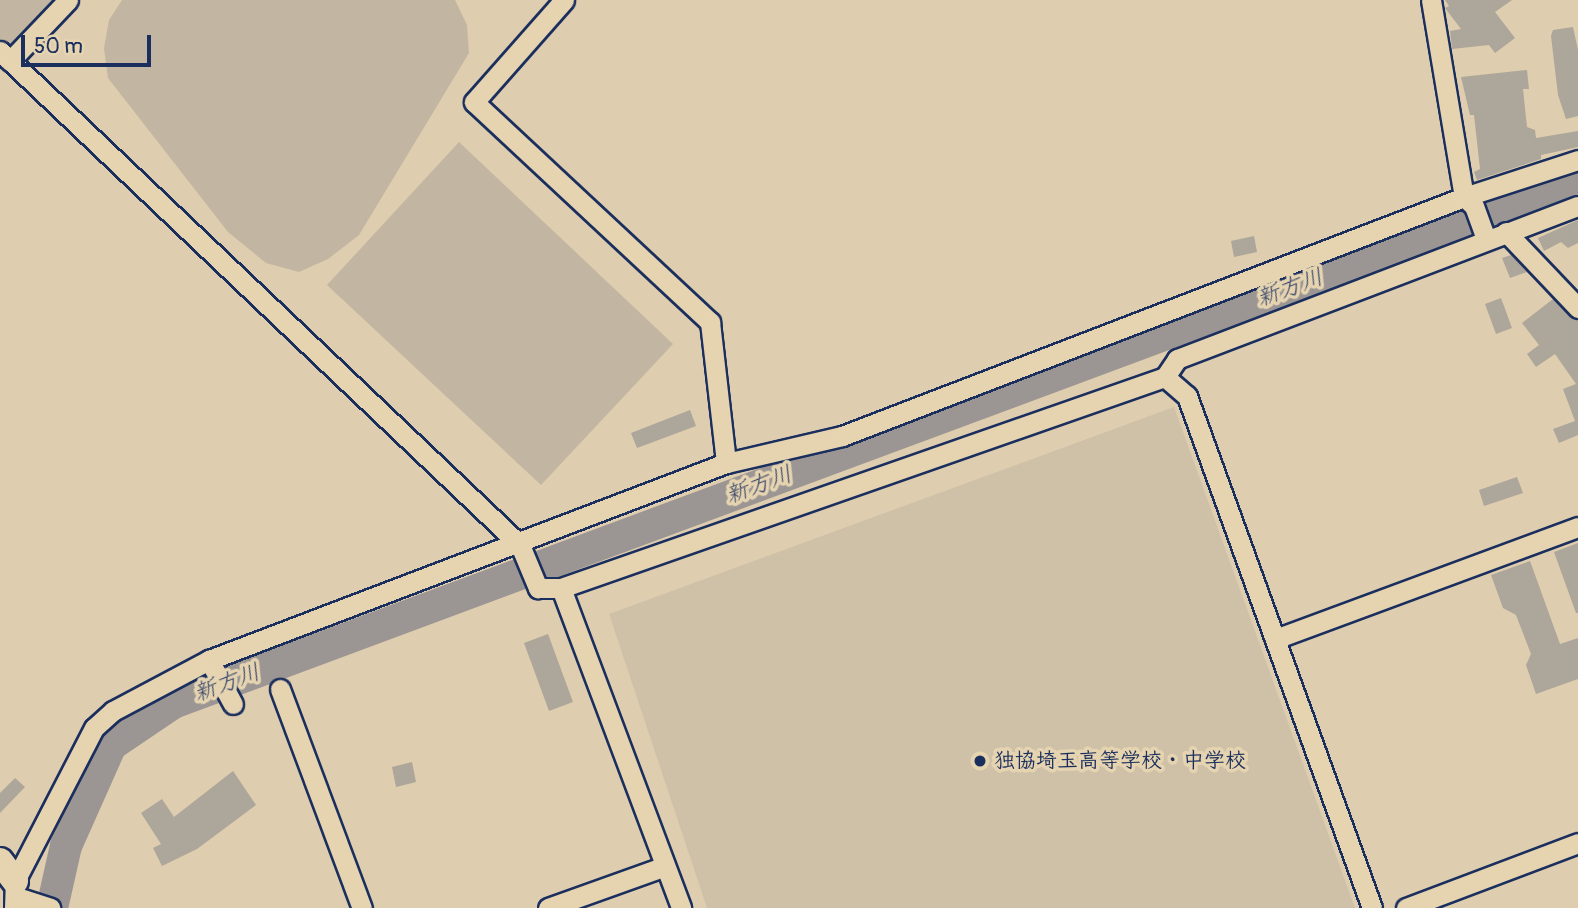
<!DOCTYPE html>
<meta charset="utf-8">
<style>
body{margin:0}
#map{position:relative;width:1578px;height:908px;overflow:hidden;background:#decdae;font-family:Pangolin,"Klee One",sans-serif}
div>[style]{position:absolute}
.built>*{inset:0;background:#cfc1a8}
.green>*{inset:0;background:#c2b6a2}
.river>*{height:32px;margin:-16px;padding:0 16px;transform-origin:16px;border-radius:16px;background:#9b9693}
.building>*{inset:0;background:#ada69a}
.roads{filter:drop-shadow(2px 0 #1b2f5e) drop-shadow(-2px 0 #1b2f5e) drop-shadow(0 2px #1b2f5e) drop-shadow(0 -2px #1b2f5e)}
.street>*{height:19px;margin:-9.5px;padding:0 9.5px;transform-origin:9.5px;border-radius:9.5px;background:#e6d4b1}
.secondary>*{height:26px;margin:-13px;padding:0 13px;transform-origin:13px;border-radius:13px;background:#e6d4b1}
.dots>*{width:19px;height:19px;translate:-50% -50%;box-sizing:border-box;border:4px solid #e6d4b1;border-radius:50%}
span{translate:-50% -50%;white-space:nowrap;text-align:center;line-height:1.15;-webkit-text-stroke:7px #e6d4b1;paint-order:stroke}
.poi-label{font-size:21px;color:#1b2f5e;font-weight:700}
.left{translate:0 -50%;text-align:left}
.water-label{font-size:23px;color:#354469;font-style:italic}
.scale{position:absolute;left:21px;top:35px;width:130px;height:32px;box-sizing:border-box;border:4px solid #1b2f5e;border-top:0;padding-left:9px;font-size:21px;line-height:24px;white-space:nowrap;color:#1b2f5e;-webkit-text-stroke:5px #e6d4b1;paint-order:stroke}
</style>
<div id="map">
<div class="built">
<div style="clip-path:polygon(1174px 407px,1355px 908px,707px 908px,609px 614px)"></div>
</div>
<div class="green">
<div style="clip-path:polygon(0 0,58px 0,11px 50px,0 39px)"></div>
<div style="clip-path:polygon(122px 0,455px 0,467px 25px,469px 53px,359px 235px,328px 259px,299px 272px,266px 263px,228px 232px,108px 78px,104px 48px,109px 20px)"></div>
<div style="clip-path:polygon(459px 142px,673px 344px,541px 485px,327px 285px)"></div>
</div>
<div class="river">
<div style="left:52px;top:908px;width:64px;rotate:-77.3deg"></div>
<div style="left:66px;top:846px;width:111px;rotate:-66deg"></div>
<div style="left:111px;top:745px;width:75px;rotate:-34.1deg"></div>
<div style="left:173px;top:703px;width:1499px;rotate:-20.38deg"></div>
</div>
<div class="building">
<div style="clip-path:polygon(1445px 0,1512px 0,1495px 12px,1515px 38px,1495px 53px,1489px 45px,1452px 49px,1450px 31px,1461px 29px,1445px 8px,1449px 6px)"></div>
<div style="clip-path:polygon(1573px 27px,1578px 50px,1578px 116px,1566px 119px,1558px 95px,1551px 36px,1553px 30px)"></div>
<div style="clip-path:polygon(1527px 70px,1529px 89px,1523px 89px,1527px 127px,1535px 130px,1536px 138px,1578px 131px,1578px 147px,1541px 155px,1541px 159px,1477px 180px,1474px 172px,1480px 169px,1474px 115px,1470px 115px,1461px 77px)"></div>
<div style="clip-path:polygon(1578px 220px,1578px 243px,1568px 248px,1561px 242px,1544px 251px,1538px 238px)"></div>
<div style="clip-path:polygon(1254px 236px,1257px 252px,1234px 257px,1231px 241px)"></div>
<div style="clip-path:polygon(1511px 255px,1527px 272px,1510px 278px,1502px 258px)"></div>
<div style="clip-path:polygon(1501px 298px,1512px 328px,1496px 334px,1485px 304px)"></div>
<div style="clip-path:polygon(1553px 299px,1578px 320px,1578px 435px,1559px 443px,1553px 429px,1575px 421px,1563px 389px,1576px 384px,1555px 354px,1536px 367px,1527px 354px,1539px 345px,1522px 323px)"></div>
<div style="clip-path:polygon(690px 410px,696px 426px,637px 448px,631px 433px)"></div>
<div style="clip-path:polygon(1517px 477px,1523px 493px,1484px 506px,1479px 490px)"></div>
<div style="clip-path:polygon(1578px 543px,1578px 613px,1576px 613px,1554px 552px)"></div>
<div style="clip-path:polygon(1530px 561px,1560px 644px,1578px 638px,1578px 679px,1536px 694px,1526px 665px,1531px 654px,1516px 615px,1503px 608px,1491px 575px)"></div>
<div style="clip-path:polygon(548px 634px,573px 702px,549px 711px,524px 643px)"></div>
<div style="clip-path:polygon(412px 762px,416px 782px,396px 787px,392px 767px)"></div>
<div style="clip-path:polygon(233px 771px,256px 805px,197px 849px,162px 866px,153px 848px,161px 844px,141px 813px,162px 799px,174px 817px)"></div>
<div style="clip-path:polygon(15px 778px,25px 787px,0 813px,0 793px)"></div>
</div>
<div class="roads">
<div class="street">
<div style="left:564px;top:0;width:136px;rotate:131.4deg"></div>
<div style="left:474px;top:102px;width:323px;rotate:43deg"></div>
<div style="left:710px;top:322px;width:142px;rotate:83.5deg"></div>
<div style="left:1431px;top:0;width:200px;rotate:80.5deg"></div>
<div style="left:1464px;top:197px;width:13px;rotate:42deg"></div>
<div style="left:1474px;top:206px;width:35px;rotate:70deg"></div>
<div style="left:0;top:51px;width:717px;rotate:43.53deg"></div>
<div style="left:520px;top:545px;width:47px;rotate:67.3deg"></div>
<div style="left:538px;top:588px;width:23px"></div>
<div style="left:561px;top:588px;width:640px;rotate:-19.26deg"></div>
<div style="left:1165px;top:377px;width:22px;rotate:-56deg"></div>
<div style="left:1177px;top:359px;width:429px;rotate:-20.9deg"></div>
<div style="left:10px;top:61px;width:84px;rotate:-46.4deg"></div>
<div style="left:1506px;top:232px;width:105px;rotate:46.5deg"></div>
<div style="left:1165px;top:377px;width:29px;rotate:41deg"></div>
<div style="left:1187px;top:396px;width:544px;rotate:70.13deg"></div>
<div style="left:561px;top:588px;width:342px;rotate:69.4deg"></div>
<div style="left:1275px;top:639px;width:323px;rotate:-20.3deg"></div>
<div style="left:209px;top:660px;width:50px;rotate:61.4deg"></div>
<div style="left:280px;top:689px;width:234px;rotate:69.5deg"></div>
<div style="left:17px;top:897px;width:35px;rotate:18deg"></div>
<div style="left:14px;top:908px;width:27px;rotate:-88deg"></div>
<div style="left:15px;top:881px;width:172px;rotate:-62.7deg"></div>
<div style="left:94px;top:728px;width:25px;rotate:-42deg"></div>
<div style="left:113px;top:711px;width:109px;rotate:-28deg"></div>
<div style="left:209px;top:660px;width:553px;rotate:-20.86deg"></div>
<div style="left:726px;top:463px;width:119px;rotate:-13.1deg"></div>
<div style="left:842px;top:436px;width:666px;rotate:-21.02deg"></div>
<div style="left:1464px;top:197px;width:120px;rotate:-18deg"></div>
<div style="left:548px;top:908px;width:124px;rotate:-19.7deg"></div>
<div style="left:1406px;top:908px;width:184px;rotate:-20.7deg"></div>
</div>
<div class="secondary">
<div style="left:0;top:861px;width:25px;rotate:53deg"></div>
</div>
</div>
<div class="dots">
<div style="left:980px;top:761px;background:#1b2f5e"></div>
</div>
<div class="poi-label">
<span class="left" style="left:994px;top:761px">独協埼玉高等学校・中学校</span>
</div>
<div class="water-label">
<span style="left:1290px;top:288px;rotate:-20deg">新方川</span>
<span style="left:759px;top:485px;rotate:-20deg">新方川</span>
<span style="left:227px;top:683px;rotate:-20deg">新方川</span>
</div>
<div class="scale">50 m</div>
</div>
